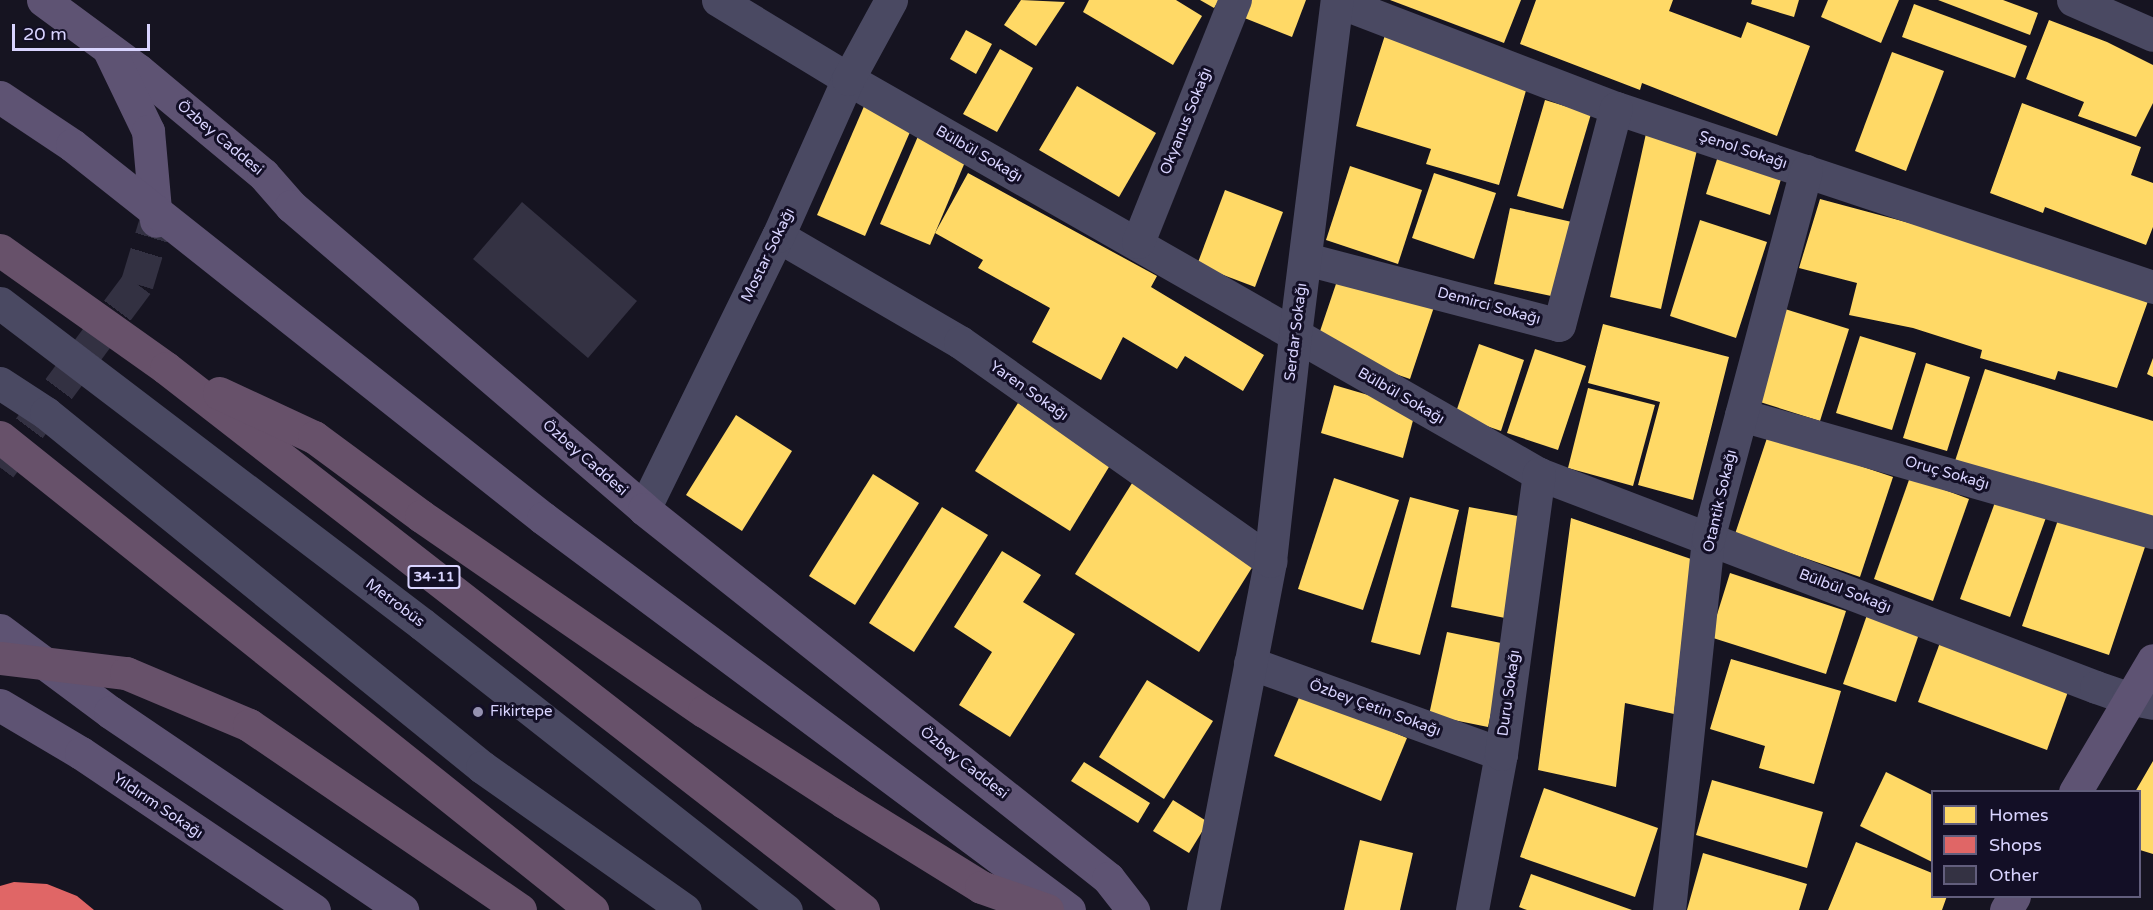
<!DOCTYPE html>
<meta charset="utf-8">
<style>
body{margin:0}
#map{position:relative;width:2153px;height:910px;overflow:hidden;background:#161421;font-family:"Varela Round",sans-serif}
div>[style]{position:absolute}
.homes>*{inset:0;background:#ffd966}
.shops>*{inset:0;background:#e06666}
.building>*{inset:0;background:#343243}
.major-tunnel>*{height:33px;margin-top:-16.5px;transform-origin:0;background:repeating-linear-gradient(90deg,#333142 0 33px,transparent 0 49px)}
.minor>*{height:33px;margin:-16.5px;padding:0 16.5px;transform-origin:16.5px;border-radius:16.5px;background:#4a4962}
.major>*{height:33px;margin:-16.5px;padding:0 16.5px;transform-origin:16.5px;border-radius:16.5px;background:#5e5373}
.highway>*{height:33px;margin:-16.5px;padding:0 16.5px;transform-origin:16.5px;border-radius:16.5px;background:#67516a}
.dots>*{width:16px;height:16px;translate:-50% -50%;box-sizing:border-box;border:3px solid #130f26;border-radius:50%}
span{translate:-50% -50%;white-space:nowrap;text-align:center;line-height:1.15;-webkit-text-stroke:6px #130f26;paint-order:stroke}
.shield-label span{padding:2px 4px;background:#130f26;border:2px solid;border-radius:4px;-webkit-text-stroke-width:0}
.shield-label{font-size:14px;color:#d9d4ff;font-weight:700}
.street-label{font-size:15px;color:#d9d4ff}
.poi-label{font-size:15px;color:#d9d4ff}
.left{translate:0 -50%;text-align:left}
.legend{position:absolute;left:1931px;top:790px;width:210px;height:108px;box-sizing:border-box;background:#130f26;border:2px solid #625e7d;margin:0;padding:8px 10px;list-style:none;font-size:18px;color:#d9d4ff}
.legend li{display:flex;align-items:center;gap:12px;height:30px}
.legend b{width:30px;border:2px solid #625e7d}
.scale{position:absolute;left:12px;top:24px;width:138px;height:27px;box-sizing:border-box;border:3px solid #d9d4ff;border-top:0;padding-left:8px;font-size:18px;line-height:21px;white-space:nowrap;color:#d9d4ff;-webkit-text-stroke:4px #130f26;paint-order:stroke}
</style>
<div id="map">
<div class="homes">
<div style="clip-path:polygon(1021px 0,1065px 2px,1036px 46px,1004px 25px)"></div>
<div style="clip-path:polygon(1089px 0,1176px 0,1202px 16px,1173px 65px,1083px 12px)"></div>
<div style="clip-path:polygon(1200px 0,1219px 0,1214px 8px)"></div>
<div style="clip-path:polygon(1248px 0,1306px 0,1292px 37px,1242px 17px)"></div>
<div style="clip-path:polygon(1390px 0,1521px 0,1504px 43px)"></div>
<div style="clip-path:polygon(1536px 0,1673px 0,1669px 11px,1741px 38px,1747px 22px,1810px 46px,1777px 136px,1642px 83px,1640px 90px,1520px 44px)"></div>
<div style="clip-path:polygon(1752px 0,1799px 0,1794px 17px,1751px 4px)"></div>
<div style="clip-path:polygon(1828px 0,1899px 0,1881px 43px,1821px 17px)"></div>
<div style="clip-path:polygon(1938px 0,2003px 0,2038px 13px,2030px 35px)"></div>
<div style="clip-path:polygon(1914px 4px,2027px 46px,2015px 78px,1902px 37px)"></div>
<div style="clip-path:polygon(2049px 20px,2107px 42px,2153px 65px,2153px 103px,2136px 137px,2078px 116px,2084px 102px,2026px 79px)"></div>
<div style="clip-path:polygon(966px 30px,992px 44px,976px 74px,950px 59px)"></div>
<div style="clip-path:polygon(1385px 35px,1529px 80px,1499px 185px,1426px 164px,1431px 149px,1356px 126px)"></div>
<div style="clip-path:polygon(1000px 49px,1033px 68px,997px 132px,963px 114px)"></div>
<div style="clip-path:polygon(1892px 52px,1944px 71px,1906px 171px,1855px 151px)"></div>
<div style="clip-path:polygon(1077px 86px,1156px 133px,1119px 197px,1039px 150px)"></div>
<div style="clip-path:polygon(1545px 100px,1591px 114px,1563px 209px,1517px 196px)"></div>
<div style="clip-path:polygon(2022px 103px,2141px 147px,2131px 175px,2153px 183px,2153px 227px,2146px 245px,2045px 207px,2043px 213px,1990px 193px)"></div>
<div style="clip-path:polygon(865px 104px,913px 125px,865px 236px,817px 215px)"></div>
<div style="clip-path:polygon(1647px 129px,1699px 141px,1661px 309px,1610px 297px)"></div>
<div style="clip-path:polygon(919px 134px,968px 155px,930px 245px,880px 224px)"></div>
<div style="clip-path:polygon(1718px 156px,1782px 176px,1770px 215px,1706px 194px)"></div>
<div style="clip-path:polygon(1350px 166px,1422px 190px,1398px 264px,1326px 240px)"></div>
<div style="clip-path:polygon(968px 173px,1157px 276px,1151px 287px,1264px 355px,1243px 391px,1185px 356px,1177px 369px,1123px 337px,1101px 380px,1032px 342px,1050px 308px,978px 268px,983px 260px,935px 233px)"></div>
<div style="clip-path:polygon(1434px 173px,1496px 193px,1474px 259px,1412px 238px)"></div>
<div style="clip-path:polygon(1225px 190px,1283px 212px,1255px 287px,1197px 265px)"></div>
<div style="clip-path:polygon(1820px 199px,1943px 232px,2148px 301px,2117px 388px,2058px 371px,2055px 380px,1980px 358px,1982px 350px,1913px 328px,1849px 315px,1857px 283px,1799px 268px)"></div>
<div style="clip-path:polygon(1510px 208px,1572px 222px,1556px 297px,1494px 284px)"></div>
<div style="clip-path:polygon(1700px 220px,1767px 242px,1736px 338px,1670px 316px)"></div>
<div style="clip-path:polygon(1339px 275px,1434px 307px,1410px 379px,1315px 346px)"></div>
<div style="clip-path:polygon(1785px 309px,1849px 329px,1820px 421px,1757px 401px)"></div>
<div style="clip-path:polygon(1603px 324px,1729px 357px,1693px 500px,1638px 485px,1660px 402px,1588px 383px)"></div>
<div style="clip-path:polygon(1860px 336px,1916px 353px,1892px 430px,1836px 413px)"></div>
<div style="clip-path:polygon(1479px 344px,1524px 360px,1501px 431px,1455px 415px)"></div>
<div style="clip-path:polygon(1535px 349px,1586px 366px,1558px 450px,1507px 433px)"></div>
<div style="clip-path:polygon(2153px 358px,2153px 377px,2147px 374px)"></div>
<div style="clip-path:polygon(1926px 363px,1970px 377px,1947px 451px,1903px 438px)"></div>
<div style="clip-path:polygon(1985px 369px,2153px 421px,2153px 523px,1955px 461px)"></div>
<div style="clip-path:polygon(1334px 385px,1416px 409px,1403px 458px,1321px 433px)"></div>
<div style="clip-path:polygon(1588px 388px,1655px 405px,1633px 486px,1568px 468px)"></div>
<div style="clip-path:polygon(1018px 403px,1112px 462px,1070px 531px,975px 471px)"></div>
<div style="clip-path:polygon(736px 415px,792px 451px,742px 531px,686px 495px)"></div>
<div style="clip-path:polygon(1768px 435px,1893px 477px,1860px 577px,1735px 534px)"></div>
<div style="clip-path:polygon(873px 474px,919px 503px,855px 605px,809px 576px)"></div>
<div style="clip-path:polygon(1910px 477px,1969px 499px,1933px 601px,1874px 579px)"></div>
<div style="clip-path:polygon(1334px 478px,1399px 500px,1363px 610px,1298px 589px)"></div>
<div style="clip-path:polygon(1134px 480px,1258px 558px,1199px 652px,1075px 574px)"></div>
<div style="clip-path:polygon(1998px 494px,2048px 512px,2010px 617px,1960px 599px)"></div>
<div style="clip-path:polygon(1410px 497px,1459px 510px,1420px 655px,1371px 642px)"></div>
<div style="clip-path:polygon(942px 507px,988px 535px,914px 652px,869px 623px)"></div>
<div style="clip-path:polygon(1469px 507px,1523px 517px,1505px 618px,1451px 607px)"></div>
<div style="clip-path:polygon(2060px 514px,2146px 544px,2109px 655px,2022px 626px)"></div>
<div style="clip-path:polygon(1571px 518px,1691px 559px,1674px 714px,1625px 703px,1616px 787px,1538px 770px)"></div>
<div style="clip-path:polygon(1002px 551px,1041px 575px,1023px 602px,1075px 634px,1010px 737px,959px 705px,992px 652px,954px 627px)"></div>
<div style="clip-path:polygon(1730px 573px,1846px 611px,1826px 674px,1710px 637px)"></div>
<div style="clip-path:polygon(1868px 612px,1920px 631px,1896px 702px,1843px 684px)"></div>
<div style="clip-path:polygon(1447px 632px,1506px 644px,1488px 727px,1429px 715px)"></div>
<div style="clip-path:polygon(1941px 640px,2069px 689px,2047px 750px,1918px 702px)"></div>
<div style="clip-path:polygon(1731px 659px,1841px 691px,1814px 784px,1759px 768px,1765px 746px,1710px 729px)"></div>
<div style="clip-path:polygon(1147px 680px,1213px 721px,1164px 799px,1099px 757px)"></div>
<div style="clip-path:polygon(1301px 693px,1407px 738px,1381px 801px,1274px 756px)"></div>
<div style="clip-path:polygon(2153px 761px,2153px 854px,2140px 850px,2140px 792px,2135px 792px)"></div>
<div style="clip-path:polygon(1084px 762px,1150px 803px,1138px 823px,1071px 781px)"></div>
<div style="clip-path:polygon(1886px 772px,1932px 795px,1932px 862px,1860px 826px)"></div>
<div style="clip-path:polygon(1712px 780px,1823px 812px,1807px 868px,1696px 835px)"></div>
<div style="clip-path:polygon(1544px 788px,1658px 828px,1635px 897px,1520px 857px)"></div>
<div style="clip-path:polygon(1173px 800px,1208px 822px,1189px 853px,1153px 831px)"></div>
<div style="clip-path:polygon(1360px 840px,1413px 853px,1400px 910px,1344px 910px)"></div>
<div style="clip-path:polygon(1856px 842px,1932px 873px,1932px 896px,1947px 896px,1942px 910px,1828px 910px)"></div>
<div style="clip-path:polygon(1703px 853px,1807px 884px,1799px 910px,1687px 910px)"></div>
<div style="clip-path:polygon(1531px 874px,1632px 910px,1527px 910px,1519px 907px)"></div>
</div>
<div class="shops">
<div style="clip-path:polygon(14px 882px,47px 884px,77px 896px,94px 910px,0 910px,0 886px)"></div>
</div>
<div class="building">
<div style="clip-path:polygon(522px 202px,637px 301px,588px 358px,473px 259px)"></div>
</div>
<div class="major-tunnel">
<div style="left:0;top:467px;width:229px;rotate:-53.2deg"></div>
<div style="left:137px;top:284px;width:66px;rotate:-73.2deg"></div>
</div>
<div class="minor">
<div style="left:718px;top:0;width:152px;rotate:31.3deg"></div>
<div style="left:848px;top:79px;width:796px;rotate:29.75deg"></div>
<div style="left:1539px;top:474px;width:596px;rotate:20.93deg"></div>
<div style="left:2096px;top:687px;width:34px;rotate:19deg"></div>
<div style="left:2128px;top:698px;width:25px;rotate:11deg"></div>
<div style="left:2073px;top:0;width:87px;rotate:23.6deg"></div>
<div style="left:1337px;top:1px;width:299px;rotate:21deg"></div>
<div style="left:1616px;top:108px;width:566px;rotate:18.43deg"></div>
<div style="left:778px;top:236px;width:211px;rotate:30.2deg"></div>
<div style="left:960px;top:342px;width:380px;rotate:35.2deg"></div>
<div style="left:1138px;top:242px;width:261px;rotate:-68.2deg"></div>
<div style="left:1306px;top:259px;width:261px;rotate:14.6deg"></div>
<div style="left:1559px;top:325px;width:224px;rotate:-75.3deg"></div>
<div style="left:0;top:303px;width:530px;rotate:37.26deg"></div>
<div style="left:422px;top:624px;width:463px;rotate:38.2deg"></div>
<div style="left:0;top:383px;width:55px;rotate:33.1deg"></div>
<div style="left:46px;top:413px;width:562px;rotate:39.07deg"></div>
<div style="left:482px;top:767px;width:248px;rotate:35.2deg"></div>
<div style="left:1741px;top:415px;width:428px;rotate:15.9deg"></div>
<div style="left:644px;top:509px;width:304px;rotate:-63.9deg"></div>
<div style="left:778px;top:236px;width:172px;rotate:-66deg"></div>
<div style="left:848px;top:79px;width:90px;rotate:-61.4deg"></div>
<div style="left:1250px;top:663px;width:267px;rotate:19.9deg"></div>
<div style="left:1203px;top:910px;width:355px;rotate:-79.1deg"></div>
<div style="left:1270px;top:561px;width:227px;rotate:-83.7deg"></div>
<div style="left:1295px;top:335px;width:338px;rotate:-82.9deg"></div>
<div style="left:1472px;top:910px;width:159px;rotate:-79.5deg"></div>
<div style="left:1501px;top:754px;width:283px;rotate:-82.3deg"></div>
<div style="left:1669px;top:910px;width:373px;rotate:-84deg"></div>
<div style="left:1708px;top:539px;width:381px;rotate:-75.1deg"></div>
</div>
<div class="major">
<div style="left:43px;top:0;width:118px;rotate:36.4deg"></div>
<div style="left:138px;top:70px;width:163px;rotate:39.8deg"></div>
<div style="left:263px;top:174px;width:43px;rotate:48.8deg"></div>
<div style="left:291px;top:206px;width:465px;rotate:40.6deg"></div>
<div style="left:644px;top:509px;width:593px;rotate:38.49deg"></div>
<div style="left:1108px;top:878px;width:41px;rotate:52deg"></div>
<div style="left:110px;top:52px;width:88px;rotate:64.3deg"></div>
<div style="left:148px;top:131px;width:90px;rotate:84.9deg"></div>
<div style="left:0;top:97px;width:87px;rotate:33.7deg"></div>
<div style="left:72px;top:145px;width:601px;rotate:38.38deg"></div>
<div style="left:543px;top:518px;width:656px;rotate:36.7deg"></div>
<div style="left:0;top:630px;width:137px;rotate:36.7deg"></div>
<div style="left:110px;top:712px;width:353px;rotate:34.1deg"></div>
<div style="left:0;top:705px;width:94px;rotate:30.7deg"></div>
<div style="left:81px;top:753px;width:281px;rotate:34deg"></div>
<div style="left:2075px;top:792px;width:153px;rotate:-59.4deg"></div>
<div style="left:2006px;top:910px;width:16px;rotate:-60deg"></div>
</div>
<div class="highway">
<div style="left:0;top:250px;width:204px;rotate:35.4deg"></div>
<div style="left:166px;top:368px;width:883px;rotate:37.87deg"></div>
<div style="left:219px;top:393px;width:105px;rotate:24.9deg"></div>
<div style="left:314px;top:437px;width:133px;rotate:36.4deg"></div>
<div style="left:421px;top:516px;width:344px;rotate:34.6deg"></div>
<div style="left:704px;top:711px;width:167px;rotate:33deg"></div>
<div style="left:844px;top:802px;width:161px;rotate:31.8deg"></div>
<div style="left:981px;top:887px;width:70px;rotate:19.2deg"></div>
<div style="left:0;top:437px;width:758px;rotate:38.62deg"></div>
<div style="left:0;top:658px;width:127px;rotate:6.8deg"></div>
<div style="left:126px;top:673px;width:134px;rotate:22.9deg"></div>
<div style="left:249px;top:725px;width:328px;rotate:34.3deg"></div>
</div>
<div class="dots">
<div style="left:478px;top:712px;background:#9591b1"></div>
</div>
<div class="shield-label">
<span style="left:434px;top:577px">34-11</span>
</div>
<div class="street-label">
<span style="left:1186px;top:121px;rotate:-68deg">Okyanus Sokağı</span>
<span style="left:220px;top:138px;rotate:40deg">Özbey Caddesi</span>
<span style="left:1743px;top:150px;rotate:18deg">Şenol Sokağı</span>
<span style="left:979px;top:154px;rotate:30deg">Bülbül Sokağı</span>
<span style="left:768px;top:255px;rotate:-64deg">Mostar Sokağı</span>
<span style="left:1489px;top:306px;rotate:15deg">Demirci Sokağı</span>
<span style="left:1296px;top:332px;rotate:-83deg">Serdar Sokağı</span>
<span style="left:1029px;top:391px;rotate:35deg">Yaren Sokağı</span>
<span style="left:1401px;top:396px;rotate:30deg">Bülbül Sokağı</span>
<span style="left:585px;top:458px;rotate:41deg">Özbey Caddesi</span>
<span style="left:1947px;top:473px;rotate:16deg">Oruç Sokağı</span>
<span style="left:1720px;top:501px;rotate:-77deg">Otantik Sokağı</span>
<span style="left:1845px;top:591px;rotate:21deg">Bülbül Sokağı</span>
<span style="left:395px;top:603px;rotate:37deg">Metrobüs</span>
<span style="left:1509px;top:693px;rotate:-82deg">Duru Sokağı</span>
<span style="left:1375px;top:708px;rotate:20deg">Özbey Çetin Sokağı</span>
<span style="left:964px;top:763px;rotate:38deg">Özbey Caddesi</span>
<span style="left:158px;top:806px;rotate:34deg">Yıldırım Sokağı</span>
</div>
<div class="poi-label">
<span class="left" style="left:490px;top:712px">Fikirtepe</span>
</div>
<ul class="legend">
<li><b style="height:16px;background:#ffd966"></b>Homes</li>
<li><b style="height:16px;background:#e06666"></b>Shops</li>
<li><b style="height:16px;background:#343243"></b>Other</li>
</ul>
<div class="scale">20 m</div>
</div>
